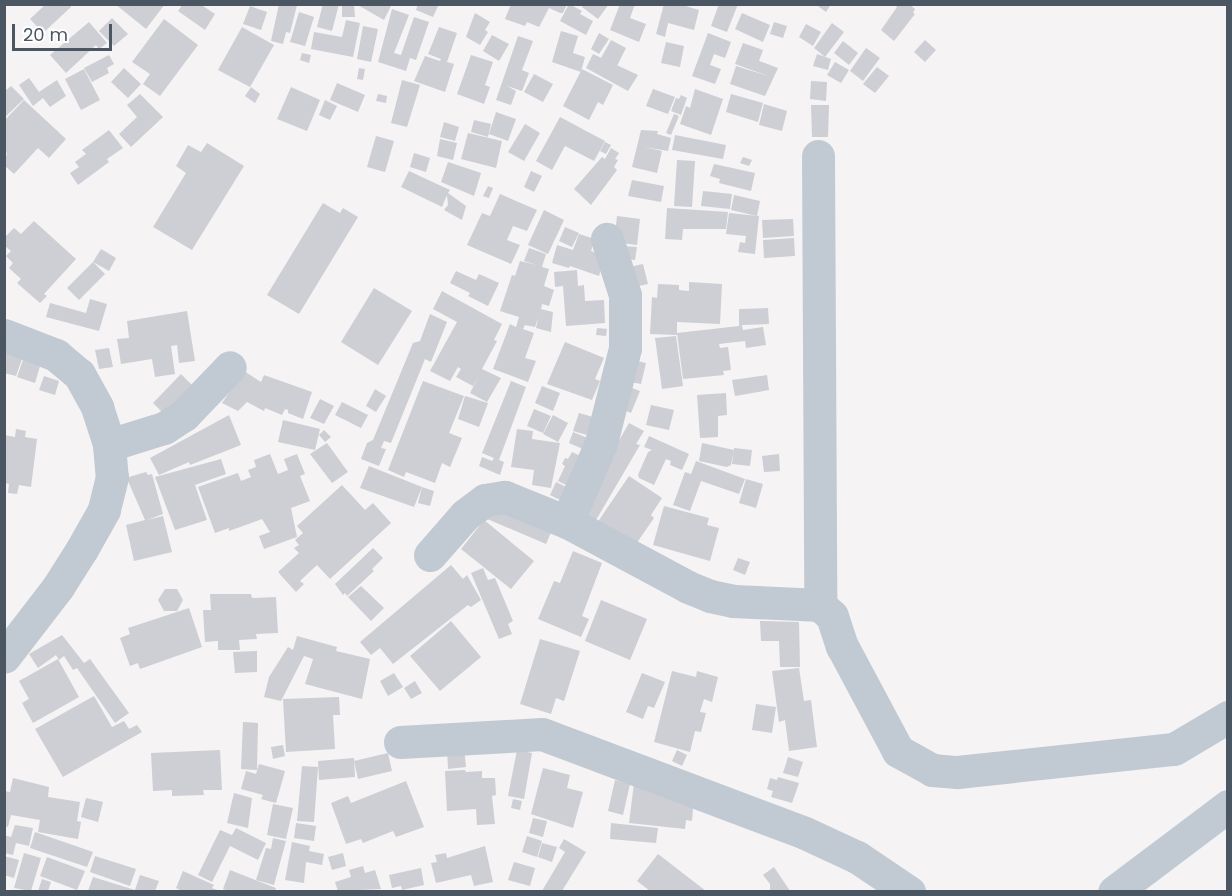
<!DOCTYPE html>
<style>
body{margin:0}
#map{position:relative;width:1232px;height:896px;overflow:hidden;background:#f5f3f3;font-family:Poppins,sans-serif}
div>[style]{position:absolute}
.building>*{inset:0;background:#cdcfd5}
.minor>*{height:33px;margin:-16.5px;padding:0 16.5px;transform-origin:16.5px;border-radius:16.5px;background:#c1cad2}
span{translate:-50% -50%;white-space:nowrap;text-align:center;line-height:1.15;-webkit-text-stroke:4.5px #fff;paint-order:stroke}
.frame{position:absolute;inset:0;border:6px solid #4a5661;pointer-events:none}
.scale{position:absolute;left:12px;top:24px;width:100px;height:27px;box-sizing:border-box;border:3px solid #4a5661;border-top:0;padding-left:8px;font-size:18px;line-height:21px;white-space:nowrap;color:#4a5661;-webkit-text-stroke:4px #fff;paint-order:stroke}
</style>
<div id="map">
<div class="building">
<div style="clip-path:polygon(46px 4px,69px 4px,71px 7px,43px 33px,30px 19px)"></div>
<div style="clip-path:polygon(115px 4px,165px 4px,146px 29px)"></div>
<div style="clip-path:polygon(183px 4px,200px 4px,215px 14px,205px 30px,178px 11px)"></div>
<div style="clip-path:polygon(279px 4px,297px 5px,290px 33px,286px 32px,283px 44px,271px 41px)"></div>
<div style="clip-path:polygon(323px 4px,339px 4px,332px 31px,317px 27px)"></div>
<div style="clip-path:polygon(356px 4px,392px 4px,384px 20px)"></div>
<div style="clip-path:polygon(418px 4px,439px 4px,433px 17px,416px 10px)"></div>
<div style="clip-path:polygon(511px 4px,567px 4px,563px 13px,560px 13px,549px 8px,539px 27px,527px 22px,525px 26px,505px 19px)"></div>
<div style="clip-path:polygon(569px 4px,582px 11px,580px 14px,593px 21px,586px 35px,560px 21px)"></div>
<div style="clip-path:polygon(584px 4px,609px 4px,598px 19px,582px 7px)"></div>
<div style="clip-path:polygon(620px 4px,635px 4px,630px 18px,646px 24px,639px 42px,610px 30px)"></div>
<div style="clip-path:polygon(664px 4px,679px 4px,699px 10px,694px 30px,668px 23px,665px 37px,656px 34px)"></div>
<div style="clip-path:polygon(719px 4px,738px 4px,727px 32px,711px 26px)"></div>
<div style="clip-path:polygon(815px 4px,831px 4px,826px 12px)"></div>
<div style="clip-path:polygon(894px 4px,909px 4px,915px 9px,913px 13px,915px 14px,894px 41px,881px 30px,897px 7px)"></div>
<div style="clip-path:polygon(354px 5px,355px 17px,342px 17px,342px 6px)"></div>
<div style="clip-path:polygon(250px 6px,267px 12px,261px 30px,243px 24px)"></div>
<div style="clip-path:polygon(392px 9px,409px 15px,394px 53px,401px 55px,414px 17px,429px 22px,416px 60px,410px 58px,406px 71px,378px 62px)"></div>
<div style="clip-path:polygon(299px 12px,314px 17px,305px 46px,290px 42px)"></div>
<div style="clip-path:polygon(475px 13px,490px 22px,485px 30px,488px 32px,480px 45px,466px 37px)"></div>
<div style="clip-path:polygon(742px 13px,770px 25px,763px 42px,735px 29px)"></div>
<div style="clip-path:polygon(112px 18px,128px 34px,114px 46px,99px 31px)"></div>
<div style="clip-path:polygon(164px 19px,198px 45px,160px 96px,143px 84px,150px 74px,132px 62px)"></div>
<div style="clip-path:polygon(346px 20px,360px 23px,353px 57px,311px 49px,314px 32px,342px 37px)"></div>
<div style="clip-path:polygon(89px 22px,107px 43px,99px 49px,96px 45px,66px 73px,50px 55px)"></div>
<div style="clip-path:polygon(774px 22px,787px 26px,783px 38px,770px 34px)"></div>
<div style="clip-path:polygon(832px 23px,844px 32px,825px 57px,814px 48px)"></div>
<div style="clip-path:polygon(806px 24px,821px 32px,813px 46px,799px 37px)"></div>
<div style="clip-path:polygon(363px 26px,378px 29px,371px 62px,357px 59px)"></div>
<div style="clip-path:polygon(242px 27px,274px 45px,250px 87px,218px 70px)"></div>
<div style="clip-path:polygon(439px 27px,457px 33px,447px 62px,454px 64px,445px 92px,414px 81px,425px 56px,440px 61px,441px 59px,428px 54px)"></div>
<div style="clip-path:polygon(561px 31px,578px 36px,573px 53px,585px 57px,581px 72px,552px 62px)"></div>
<div style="clip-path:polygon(599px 33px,609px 39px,599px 54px,591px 49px)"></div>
<div style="clip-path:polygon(708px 33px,731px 42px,725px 58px,714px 54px,710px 65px,721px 69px,715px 84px,692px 76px)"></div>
<div style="clip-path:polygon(492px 35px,509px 44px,499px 61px,483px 51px)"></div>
<div style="clip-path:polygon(518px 36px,533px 41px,522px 70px,529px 73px,522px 91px,507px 86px,516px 91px,511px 105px,496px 100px)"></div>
<div style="clip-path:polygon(611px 40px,626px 48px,617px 66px,601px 58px)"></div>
<div style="clip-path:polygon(925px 40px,936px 50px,925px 62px,914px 52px)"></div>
<div style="clip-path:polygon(843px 41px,858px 53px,849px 65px,834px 53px)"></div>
<div style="clip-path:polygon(666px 42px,684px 46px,680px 67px,661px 63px)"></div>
<div style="clip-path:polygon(743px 43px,763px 50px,759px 61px,778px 68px,765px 96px,730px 84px,736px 66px,768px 76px,735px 64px)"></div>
<div style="clip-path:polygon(866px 48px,880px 58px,863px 81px,850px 71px)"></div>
<div style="clip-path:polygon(302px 53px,311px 55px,309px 63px,300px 60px)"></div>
<div style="clip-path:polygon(593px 54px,638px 75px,628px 91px,586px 68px)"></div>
<div style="clip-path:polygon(817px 54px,831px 59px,828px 70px,813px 66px)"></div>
<div style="clip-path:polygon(109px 55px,114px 64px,107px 68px,109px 73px,92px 82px,84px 68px)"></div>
<div style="clip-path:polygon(471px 55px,493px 62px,485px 85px,490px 87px,484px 104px,457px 94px)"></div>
<div style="clip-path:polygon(835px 62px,849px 70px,841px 83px,827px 75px)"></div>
<div style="clip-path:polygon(877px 67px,889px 76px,875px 93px,863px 84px)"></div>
<div style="clip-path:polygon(124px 68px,141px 84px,128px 98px,111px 82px)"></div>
<div style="clip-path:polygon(359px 68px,365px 69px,363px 80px,357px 79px)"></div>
<div style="clip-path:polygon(84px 69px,100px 100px,81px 110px,65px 79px)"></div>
<div style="clip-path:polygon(582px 69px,613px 85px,603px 105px,598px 102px,589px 120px,563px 106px)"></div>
<div style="clip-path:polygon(534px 74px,553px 84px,543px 102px,524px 92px)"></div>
<div style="clip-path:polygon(29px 78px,39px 92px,57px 80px,66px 96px,50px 107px,43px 98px,33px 106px,19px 85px)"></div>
<div style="clip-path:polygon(402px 80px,420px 85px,407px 127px,391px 123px)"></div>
<div style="clip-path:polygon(811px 81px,827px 82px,826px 101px,810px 99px)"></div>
<div style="clip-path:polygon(337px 83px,365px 95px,358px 112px,330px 100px)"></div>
<div style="clip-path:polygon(11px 86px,24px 99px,4px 118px,4px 92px)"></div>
<div style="clip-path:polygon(251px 87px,260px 94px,255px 103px,245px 96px)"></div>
<div style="clip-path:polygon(291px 87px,320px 100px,307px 131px,277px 119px)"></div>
<div style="clip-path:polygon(653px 89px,675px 97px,668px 114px,646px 106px)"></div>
<div style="clip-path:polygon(695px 89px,723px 99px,711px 135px,680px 124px,686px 106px,690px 108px)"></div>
<div style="clip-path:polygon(140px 94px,163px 117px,131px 147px,119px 134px,137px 117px,127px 105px)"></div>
<div style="clip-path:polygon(378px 94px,387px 96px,386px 103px,376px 101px)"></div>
<div style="clip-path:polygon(731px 94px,763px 103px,758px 122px,726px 112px)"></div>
<div style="clip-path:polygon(681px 95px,687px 98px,681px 115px,671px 111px,676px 98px,679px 99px)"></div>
<div style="clip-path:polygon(24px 100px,66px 139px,49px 158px,38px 148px,14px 174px,4px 165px,7px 153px,4px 151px,4px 121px)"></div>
<div style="clip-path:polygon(325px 100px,337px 106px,330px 120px,319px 115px)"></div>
<div style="clip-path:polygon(764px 104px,787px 111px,782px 131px,759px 125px)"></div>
<div style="clip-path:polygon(811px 105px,829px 105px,828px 137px,812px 137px)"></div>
<div style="clip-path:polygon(496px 112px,516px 119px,508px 141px,489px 134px)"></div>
<div style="clip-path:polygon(674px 114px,679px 116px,671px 135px,666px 133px)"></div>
<div style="clip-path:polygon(560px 117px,605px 141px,594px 161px,565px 146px,552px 170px,536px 161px)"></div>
<div style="clip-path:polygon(474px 120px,491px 124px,488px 137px,471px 132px)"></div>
<div style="clip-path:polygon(444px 122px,459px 127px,455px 141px,440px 137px)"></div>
<div style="clip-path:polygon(525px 124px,540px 133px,524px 161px,508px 152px)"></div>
<div style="clip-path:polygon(109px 130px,123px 148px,107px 159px,109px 162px,78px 185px,70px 173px,79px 167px,75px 162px,86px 154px,82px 150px)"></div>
<div style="clip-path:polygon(641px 130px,658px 131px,657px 134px,671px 138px,668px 151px,644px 147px,662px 151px,657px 173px,632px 167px)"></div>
<div style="clip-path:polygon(468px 133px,502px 141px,496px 168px,461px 159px)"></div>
<div style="clip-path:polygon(675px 135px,726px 145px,723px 159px,672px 150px)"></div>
<div style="clip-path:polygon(376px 136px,394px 141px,385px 172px,367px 167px)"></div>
<div style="clip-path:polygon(440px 139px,457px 143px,453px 160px,437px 156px)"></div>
<div style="clip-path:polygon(605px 142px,611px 145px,606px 154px,600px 151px)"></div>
<div style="clip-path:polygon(207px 143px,244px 166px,192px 250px,153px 227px,186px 173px,176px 166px,188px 145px,201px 152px)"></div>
<div style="clip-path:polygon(611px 148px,619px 153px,615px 159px,618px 160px,614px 167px,617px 170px,591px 205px,574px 189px,602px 157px,605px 159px)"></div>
<div style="clip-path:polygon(414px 153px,430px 158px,426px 172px,410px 167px)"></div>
<div style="clip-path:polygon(743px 157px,752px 160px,749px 166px,740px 163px)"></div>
<div style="clip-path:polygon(677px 160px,695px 161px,692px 207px,674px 206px)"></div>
<div style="clip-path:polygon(448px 162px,481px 173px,474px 196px,441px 182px)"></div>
<div style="clip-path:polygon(714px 164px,755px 173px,751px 191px,719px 183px,720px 179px,710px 176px)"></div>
<div style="clip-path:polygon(409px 171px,450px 190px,448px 193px,466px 206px,462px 220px,444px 210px,448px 205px,447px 195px,442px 207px,401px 187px)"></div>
<div style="clip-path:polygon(531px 171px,542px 176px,534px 192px,524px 187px)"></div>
<div style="clip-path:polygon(632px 180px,664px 186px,661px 202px,628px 196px)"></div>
<div style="clip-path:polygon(488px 186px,493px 188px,489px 198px,483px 196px)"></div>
<div style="clip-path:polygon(703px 191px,732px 194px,730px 209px,701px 206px)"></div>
<div style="clip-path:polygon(500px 194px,537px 210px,527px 231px,513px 226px,507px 240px,520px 245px,511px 264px,467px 245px,482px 213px,490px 216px)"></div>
<div style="clip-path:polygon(734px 195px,760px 201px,757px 216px,731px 210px)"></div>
<div style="clip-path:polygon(323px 203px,340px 213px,343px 208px,358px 217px,299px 314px,267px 295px)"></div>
<div style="clip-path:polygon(667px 208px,728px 212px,726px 229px,683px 229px,682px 240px,665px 239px)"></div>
<div style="clip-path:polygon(544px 210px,564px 220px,548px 254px,528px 245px)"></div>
<div style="clip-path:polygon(729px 213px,759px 216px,755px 254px,738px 252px,740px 242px,745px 243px,746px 236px,726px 234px)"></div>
<div style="clip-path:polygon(617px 216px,640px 219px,637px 245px,614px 242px)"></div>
<div style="clip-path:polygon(793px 219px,794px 236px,763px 238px,762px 220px)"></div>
<div style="clip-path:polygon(34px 221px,76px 259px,44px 294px,47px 296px,40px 303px,17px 283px,21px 279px,9px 268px,13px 263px,6px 256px,11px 251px,4px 245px,4px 238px,14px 228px,21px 234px)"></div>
<div style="clip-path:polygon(565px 227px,579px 233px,572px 247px,559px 241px)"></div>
<div style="clip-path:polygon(579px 234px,595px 239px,591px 251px,605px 256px,599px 276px,570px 266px,569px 268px,552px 263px,557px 245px,573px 250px)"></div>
<div style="clip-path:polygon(794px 238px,795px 256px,764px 258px,763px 240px)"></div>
<div style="clip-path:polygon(622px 246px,637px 247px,635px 260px,621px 258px)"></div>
<div style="clip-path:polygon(529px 248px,546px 254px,542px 267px,549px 269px,544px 286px,554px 290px,549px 306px,542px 304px,541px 309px,553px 312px,551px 332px,536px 328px,538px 318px,535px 327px,525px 325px,523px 329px,534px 333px,525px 358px,536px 361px,528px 382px,493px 369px,510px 324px,516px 327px,519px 317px,500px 311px,512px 275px,515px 276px,520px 261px,537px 265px,524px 261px)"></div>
<div style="clip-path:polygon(101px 249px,116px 258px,109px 271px,93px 262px)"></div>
<div style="clip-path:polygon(93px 262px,105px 274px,79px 300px,67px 288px)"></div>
<div style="clip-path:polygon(643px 264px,648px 284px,630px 288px,625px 268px)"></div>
<div style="clip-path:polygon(577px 270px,578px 286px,584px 285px,585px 301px,604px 300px,605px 323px,566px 326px,563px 286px,555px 287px,554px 272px)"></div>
<div style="clip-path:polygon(456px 271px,476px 280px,479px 274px,499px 283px,488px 306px,468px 296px,470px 293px,450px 283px)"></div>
<div style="clip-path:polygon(689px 282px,722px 284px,720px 324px,677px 322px,677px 335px,650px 334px,652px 297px,657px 298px,658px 284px,679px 285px,679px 290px,689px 291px)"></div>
<div style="clip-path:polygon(374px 288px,412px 311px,378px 365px,341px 342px)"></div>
<div style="clip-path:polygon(442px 291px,502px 324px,494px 340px,497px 341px,482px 369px,501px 378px,487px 402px,470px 393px,478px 377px,473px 386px,456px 377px,461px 369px,458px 367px,450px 381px,430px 371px,457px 322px,433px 309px)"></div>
<div style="clip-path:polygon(90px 299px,107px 304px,99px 331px,46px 317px,50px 303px,86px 313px)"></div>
<div style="clip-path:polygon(768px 308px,769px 324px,742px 325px,743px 330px,763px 327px,766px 345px,746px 348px,745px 341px,719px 344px,720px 348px,728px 347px,731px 370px,723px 371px,724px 375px,683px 379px,677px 333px,739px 326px,739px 309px)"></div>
<div style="clip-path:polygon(187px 311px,195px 361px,179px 363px,177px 345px,171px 346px,175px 374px,155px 377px,152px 359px,121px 364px,117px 339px,129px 338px,127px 321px)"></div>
<div style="clip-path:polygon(430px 314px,447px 322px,431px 362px,425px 359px,391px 443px,384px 441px,381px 448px,386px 449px,379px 466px,361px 459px,367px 443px,373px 440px,413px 343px,420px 341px)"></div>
<div style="clip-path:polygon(597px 328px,607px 329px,606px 336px,596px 335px)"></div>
<div style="clip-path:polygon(676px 336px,683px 386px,662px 389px,655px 338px)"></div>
<div style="clip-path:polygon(565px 342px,604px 358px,595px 379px,600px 381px,592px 400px,547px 384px)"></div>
<div style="clip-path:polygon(109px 348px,113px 367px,99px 369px,95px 350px)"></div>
<div style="clip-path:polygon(5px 353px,22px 359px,16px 376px,4px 373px)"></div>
<div style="clip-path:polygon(629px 359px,646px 363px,641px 384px,624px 381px)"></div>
<div style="clip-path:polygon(23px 360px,40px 366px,35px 383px,17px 377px)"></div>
<div style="clip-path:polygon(244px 371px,261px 382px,264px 375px,312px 392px,303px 419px,288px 413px,288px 410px,285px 409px,282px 415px,265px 408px,264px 411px,247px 402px,238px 411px,222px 403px)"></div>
<div style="clip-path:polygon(181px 374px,192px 385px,164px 414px,153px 403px)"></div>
<div style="clip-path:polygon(767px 375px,769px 390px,735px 396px,732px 380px)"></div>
<div style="clip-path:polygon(44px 376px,59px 381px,55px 395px,39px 390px)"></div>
<div style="clip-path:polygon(423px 381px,464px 396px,449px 433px,462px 438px,450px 467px,442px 463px,435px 483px,406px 472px,404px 477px,388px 470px)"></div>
<div style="clip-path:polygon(511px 381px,526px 387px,499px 460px,504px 462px,500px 475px,479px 466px,482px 457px,492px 461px,494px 458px,482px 453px)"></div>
<div style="clip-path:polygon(624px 385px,640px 391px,631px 413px,616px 407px)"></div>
<div style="clip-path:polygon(542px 386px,560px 393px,553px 411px,535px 403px)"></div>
<div style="clip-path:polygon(375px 389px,386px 396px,376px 412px,366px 406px)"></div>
<div style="clip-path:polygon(726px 393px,727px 415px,718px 416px,718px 437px,700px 438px,697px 395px)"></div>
<div style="clip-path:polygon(465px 396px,488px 403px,479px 427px,458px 419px)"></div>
<div style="clip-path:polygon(320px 399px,334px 406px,324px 424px,310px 418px)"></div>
<div style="clip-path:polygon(342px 402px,368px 415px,361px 428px,335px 415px)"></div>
<div style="clip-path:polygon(651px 405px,674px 410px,669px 430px,646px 425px)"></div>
<div style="clip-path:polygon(534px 409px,551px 416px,543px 433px,527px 426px)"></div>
<div style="clip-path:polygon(579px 413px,600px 419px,594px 437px,573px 431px)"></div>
<div style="clip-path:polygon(229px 415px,241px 445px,190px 465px,189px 462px,159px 475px,150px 458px)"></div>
<div style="clip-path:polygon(553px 415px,568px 423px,558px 442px,543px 434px)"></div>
<div style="clip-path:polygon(283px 420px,320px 429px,315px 450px,278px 442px)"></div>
<div style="clip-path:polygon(629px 423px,644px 431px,636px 444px,640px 445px,592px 527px,579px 511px)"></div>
<div style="clip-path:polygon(16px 429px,26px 431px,25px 437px,37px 439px,31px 487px,19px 485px,17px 494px,8px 493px,9px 484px,4px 483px,4px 435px,15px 437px)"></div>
<div style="clip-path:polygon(517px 429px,533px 431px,532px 439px,560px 443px,551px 488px,532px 485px,534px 470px,511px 467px)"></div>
<div style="clip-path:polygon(324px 430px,331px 437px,325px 442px,319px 435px)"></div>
<div style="clip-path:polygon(573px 432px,590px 439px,585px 450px,569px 443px)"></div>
<div style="clip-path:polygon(649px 436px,689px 454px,682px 470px,670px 465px,671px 461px,666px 459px,654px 485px,639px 478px,638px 475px,648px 452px,652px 450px,644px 447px)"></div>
<div style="clip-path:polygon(327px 443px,348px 472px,332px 483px,310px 454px)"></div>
<div style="clip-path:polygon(702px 443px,734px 450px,731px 465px,727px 467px,699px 461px)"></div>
<div style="clip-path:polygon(734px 448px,752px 450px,750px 466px,732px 464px)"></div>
<div style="clip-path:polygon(572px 452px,585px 458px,570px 487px,558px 481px,565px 466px,562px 464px,565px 458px,568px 459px)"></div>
<div style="clip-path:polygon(270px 454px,278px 474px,288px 470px,284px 459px,297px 454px,305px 474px,300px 476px,310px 501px,291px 508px,297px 537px,264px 549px,259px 536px,270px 532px,262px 519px,229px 531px,229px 528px,215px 533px,198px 487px,238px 473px,241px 481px,251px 477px,248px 470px,256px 467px,254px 460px)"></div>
<div style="clip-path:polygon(779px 454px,780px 471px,764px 472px,762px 456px)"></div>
<div style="clip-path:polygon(221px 459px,226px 474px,195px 485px,207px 520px,175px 530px,155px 477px)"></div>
<div style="clip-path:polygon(696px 461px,745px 479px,739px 494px,701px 481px,690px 511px,673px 505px,685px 472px,691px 474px)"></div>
<div style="clip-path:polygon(369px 466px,422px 487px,414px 507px,360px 488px)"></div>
<div style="clip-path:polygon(146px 472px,148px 475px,152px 474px,163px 514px,147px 520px,163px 516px,172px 552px,134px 561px,126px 525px,145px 520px,128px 481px,129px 477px)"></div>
<div style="clip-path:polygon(629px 476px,662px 498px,651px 515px,654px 518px,634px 547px,597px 523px)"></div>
<div style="clip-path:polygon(746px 479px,763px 484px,756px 508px,739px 503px)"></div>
<div style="clip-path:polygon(556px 482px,570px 489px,564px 502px,550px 495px)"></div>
<div style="clip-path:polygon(342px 485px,365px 510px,373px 503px,391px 523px,330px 579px,317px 565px,300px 581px,304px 584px,296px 592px,278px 572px,299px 553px,294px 548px,299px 545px,295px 540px,303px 533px,297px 526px)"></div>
<div style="clip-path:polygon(422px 487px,434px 491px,430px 506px,418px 503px)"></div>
<div style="clip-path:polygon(492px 502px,555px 523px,546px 544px,485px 518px)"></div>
<div style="clip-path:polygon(664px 506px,709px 518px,707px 525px,719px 528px,710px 561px,653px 545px)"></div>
<div style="clip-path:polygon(484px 520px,534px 561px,511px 589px,461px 549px)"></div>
<div style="clip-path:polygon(373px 548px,383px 558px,372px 569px,374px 571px,347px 596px,345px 593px,343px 595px,335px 584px)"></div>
<div style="clip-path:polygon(573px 551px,602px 563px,582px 616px,589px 619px,581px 637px,538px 619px,554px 581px,560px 583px)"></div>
<div style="clip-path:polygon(738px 558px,750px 562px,745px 575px,733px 570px)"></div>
<div style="clip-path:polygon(451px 565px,463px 579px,467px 575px,481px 600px,471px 607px,468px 605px,393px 664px,380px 648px,371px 655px,360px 642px)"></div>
<div style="clip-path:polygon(483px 568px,488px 580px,495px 578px,513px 621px,508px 624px,512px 634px,499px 639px,471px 573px)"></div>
<div style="clip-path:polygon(361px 586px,384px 608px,371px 621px,348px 597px)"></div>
<div style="clip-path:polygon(165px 589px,177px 589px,183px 600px,177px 611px,164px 611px,158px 600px)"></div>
<div style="clip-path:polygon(210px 594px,251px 594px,252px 598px,276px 597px,278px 633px,256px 634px,257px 639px,239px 640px,240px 650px,218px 650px,218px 641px,205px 642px,203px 610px,211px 610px)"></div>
<div style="clip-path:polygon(601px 600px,647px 619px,630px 660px,585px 641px)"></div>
<div style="clip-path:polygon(189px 608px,202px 647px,140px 669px,138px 663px,130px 666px,120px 638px,130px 634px,128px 628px)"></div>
<div style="clip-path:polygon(451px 621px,481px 657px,440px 691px,410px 656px)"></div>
<div style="clip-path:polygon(760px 621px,799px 622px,800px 667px,780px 667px,779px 641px,761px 641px)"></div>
<div style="clip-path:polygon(62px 635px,84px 663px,90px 659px,129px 713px,115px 723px,77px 668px,73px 670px,64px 656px,59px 660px,56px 655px,38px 668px,29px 654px)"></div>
<div style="clip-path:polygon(297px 636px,337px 647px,336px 651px,370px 659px,362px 699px,305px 684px,313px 659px,304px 656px,281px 701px,264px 697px,269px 677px,288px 647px,293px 650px)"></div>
<div style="clip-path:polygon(540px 639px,580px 651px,564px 701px,556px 698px,551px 714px,520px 704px)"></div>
<div style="clip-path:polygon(257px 651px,257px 672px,235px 673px,233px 652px)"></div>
<div style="clip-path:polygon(58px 659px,79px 697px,33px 723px,22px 703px,29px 699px,19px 681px)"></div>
<div style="clip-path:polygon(799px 668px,804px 701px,811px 700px,817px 747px,789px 751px,785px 720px,779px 722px,772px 671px)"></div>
<div style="clip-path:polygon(672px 671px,696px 677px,697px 671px,718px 677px,712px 702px,704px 699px,700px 712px,706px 713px,701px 732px,695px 731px,690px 752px,654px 742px)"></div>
<div style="clip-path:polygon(394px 673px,403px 687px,388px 696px,380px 681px)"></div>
<div style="clip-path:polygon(642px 673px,665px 682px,654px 708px,648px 706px,643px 719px,626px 712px)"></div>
<div style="clip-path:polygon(415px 681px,422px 693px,411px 699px,404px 688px)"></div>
<div style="clip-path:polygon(94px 696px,112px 727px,124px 721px,129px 729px,137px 725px,142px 732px,63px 777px,35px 729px)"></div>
<div style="clip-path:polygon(339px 697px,340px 715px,333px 715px,335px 749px,286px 752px,283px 699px)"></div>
<div style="clip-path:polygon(756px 704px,776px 707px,772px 733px,752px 730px)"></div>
<div style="clip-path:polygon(243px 722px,258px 723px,257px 770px,241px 769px)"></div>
<div style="clip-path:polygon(283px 745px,285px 756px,273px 759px,271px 747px)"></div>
<div style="clip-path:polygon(464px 747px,466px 767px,448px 769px,447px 749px)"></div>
<div style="clip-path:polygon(220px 750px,222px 790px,203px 790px,204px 795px,172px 796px,172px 790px,153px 791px,151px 753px)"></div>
<div style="clip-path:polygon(517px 750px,532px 753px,524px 799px,508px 796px)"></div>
<div style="clip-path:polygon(677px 750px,687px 755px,682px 766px,672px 761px)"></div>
<div style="clip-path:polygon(388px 753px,392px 771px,358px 779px,354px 761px)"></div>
<div style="clip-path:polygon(788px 757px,803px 762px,798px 777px,783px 773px)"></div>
<div style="clip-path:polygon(354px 758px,355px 777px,319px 780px,318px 761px)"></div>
<div style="clip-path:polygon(259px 764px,285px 771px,276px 803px,261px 799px,263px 795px,241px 789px,246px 771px,256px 774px)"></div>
<div style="clip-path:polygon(302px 766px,318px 767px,314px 822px,297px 821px)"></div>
<div style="clip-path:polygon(543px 768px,570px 775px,567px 788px,583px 792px,573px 828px,531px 814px)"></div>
<div style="clip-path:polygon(465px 770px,466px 772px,482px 771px,482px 778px,495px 778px,496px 795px,492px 796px,495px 824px,477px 825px,476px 809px,447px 811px,445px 771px)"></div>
<div style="clip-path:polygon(635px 775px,694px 796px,692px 821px,686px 820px,685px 829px,629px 823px)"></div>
<div style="clip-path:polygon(778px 777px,799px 783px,792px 803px,771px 797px,773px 791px,767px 789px,770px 778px,777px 780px)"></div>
<div style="clip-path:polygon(13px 778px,49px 787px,48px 797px,80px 802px,77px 821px,81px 822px,78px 839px,38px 832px,40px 820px,11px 815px,8px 827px,4px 826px,4px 791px,10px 792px)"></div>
<div style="clip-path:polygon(615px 780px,630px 784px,623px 815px,608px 811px)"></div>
<div style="clip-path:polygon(406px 781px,424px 827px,396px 837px,393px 831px,363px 843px,361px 839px,346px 844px,331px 803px,348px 796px,351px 803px)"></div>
<div style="clip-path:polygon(234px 793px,252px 798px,248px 828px,227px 823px)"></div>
<div style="clip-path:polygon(86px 798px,103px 802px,98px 822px,81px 817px)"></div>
<div style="clip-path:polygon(513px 799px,522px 801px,520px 810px,511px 808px)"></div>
<div style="clip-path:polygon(273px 804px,293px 808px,286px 839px,267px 835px)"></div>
<div style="clip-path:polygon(533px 818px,547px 821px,543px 837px,529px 833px)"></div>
<div style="clip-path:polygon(296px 823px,316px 826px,314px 841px,294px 838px)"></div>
<div style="clip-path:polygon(611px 823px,658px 828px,656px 843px,610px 839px)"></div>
<div style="clip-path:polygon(15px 825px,33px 828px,29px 846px,16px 843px,13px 855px,4px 853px,4px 835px,11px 837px)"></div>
<div style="clip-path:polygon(236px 828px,266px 843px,258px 860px,230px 846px,212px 882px,198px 875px,220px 830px,232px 835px)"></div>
<div style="clip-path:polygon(35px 832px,93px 852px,87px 867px,30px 848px)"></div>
<div style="clip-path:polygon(527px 836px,542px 841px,537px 857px,522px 852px)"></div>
<div style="clip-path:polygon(273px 838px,286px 841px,274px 885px,256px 880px,266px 848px,271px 849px)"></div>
<div style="clip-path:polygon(564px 839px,586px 852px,562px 891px,542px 891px,565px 852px,559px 848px)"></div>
<div style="clip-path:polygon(292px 842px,310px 846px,309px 851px,324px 854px,322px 865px,306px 862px,304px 883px,285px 880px)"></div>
<div style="clip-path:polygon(542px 843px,557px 847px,552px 862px,538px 857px)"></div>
<div style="clip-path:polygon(485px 846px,493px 882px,474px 886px,471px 875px,436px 883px,431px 863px,437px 862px,435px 855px,446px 853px,447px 858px)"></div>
<div style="clip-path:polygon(24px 853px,41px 858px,31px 891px,14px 888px)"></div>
<div style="clip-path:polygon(343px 853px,346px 866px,332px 870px,328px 857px)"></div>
<div style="clip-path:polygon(658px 854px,706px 891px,650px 891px,637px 881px)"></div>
<div style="clip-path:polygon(4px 856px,19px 860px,14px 878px,4px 875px)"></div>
<div style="clip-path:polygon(95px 856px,136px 869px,130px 886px,90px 872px)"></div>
<div style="clip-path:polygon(47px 857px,85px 871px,77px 890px,40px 876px)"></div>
<div style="clip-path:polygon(514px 862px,535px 868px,530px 886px,508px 880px)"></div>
<div style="clip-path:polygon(363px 866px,365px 873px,375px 870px,381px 889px,338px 891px,335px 882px,351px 877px,349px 870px)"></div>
<div style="clip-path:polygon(774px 867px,790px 891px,770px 891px,770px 884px,763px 875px)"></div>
<div style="clip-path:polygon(421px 868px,424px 885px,402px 890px,401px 886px,392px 888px,389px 875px)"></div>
<div style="clip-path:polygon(230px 870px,276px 888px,275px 891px,229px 891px,223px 889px)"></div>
<div style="clip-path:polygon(183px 871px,214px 885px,212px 888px,220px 891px,182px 891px,176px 888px)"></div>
<div style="clip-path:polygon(140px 875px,159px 881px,155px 891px,88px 891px,93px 877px,135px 890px)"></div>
<div style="clip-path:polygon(42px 879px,51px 882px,48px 891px,38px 891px)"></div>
</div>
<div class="minor">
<div style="left:818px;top:156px;width:449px;rotate:89.7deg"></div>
<div style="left:4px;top:335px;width:56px;rotate:21deg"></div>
<div style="left:56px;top:355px;width:30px;rotate:40deg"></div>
<div style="left:79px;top:374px;width:38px;rotate:61deg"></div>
<div style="left:97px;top:407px;width:40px;rotate:72deg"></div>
<div style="left:109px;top:445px;width:32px;rotate:85deg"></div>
<div style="left:112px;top:477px;width:34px;rotate:104deg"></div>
<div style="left:104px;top:510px;width:45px;rotate:119.4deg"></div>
<div style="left:82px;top:549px;width:45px;rotate:122.3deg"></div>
<div style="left:58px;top:587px;width:88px;rotate:127.6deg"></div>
<div style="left:109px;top:445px;width:58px;rotate:-17.2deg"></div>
<div style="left:164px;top:428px;width:24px;rotate:-33deg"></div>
<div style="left:184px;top:415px;width:66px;rotate:-46.2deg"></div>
<div style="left:567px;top:522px;width:86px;rotate:-66.7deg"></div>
<div style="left:601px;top:443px;width:98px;rotate:-75.8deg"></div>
<div style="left:625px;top:348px;width:53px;rotate:-90deg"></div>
<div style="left:625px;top:295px;width:59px;rotate:-107.8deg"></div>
<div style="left:430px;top:555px;width:53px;rotate:-48.8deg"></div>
<div style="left:465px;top:515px;width:25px;rotate:-37deg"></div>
<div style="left:485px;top:500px;width:20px;rotate:-9deg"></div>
<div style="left:505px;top:497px;width:67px;rotate:22deg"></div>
<div style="left:567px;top:522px;width:137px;rotate:28.2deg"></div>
<div style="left:688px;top:587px;width:24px;rotate:22deg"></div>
<div style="left:710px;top:596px;width:24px;rotate:12deg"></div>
<div style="left:733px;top:601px;width:87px;rotate:2.6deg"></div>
<div style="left:820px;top:605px;width:16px;rotate:43deg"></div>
<div style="left:832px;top:616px;width:32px;rotate:72deg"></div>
<div style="left:842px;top:646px;width:119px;rotate:61.9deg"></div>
<div style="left:898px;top:751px;width:39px;rotate:29deg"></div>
<div style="left:932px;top:770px;width:25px;rotate:5deg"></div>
<div style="left:957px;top:772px;width:218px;rotate:-6.1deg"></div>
<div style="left:1174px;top:749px;width:63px;rotate:-30.7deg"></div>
<div style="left:400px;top:742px;width:142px;rotate:-3.2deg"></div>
<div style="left:542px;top:734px;width:281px;rotate:20.6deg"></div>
<div style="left:805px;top:833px;width:57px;rotate:24.8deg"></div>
<div style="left:857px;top:857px;width:63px;rotate:33.9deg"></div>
<div style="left:1114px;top:892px;width:143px;rotate:-37deg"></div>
</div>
<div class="frame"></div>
<div class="scale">20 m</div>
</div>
